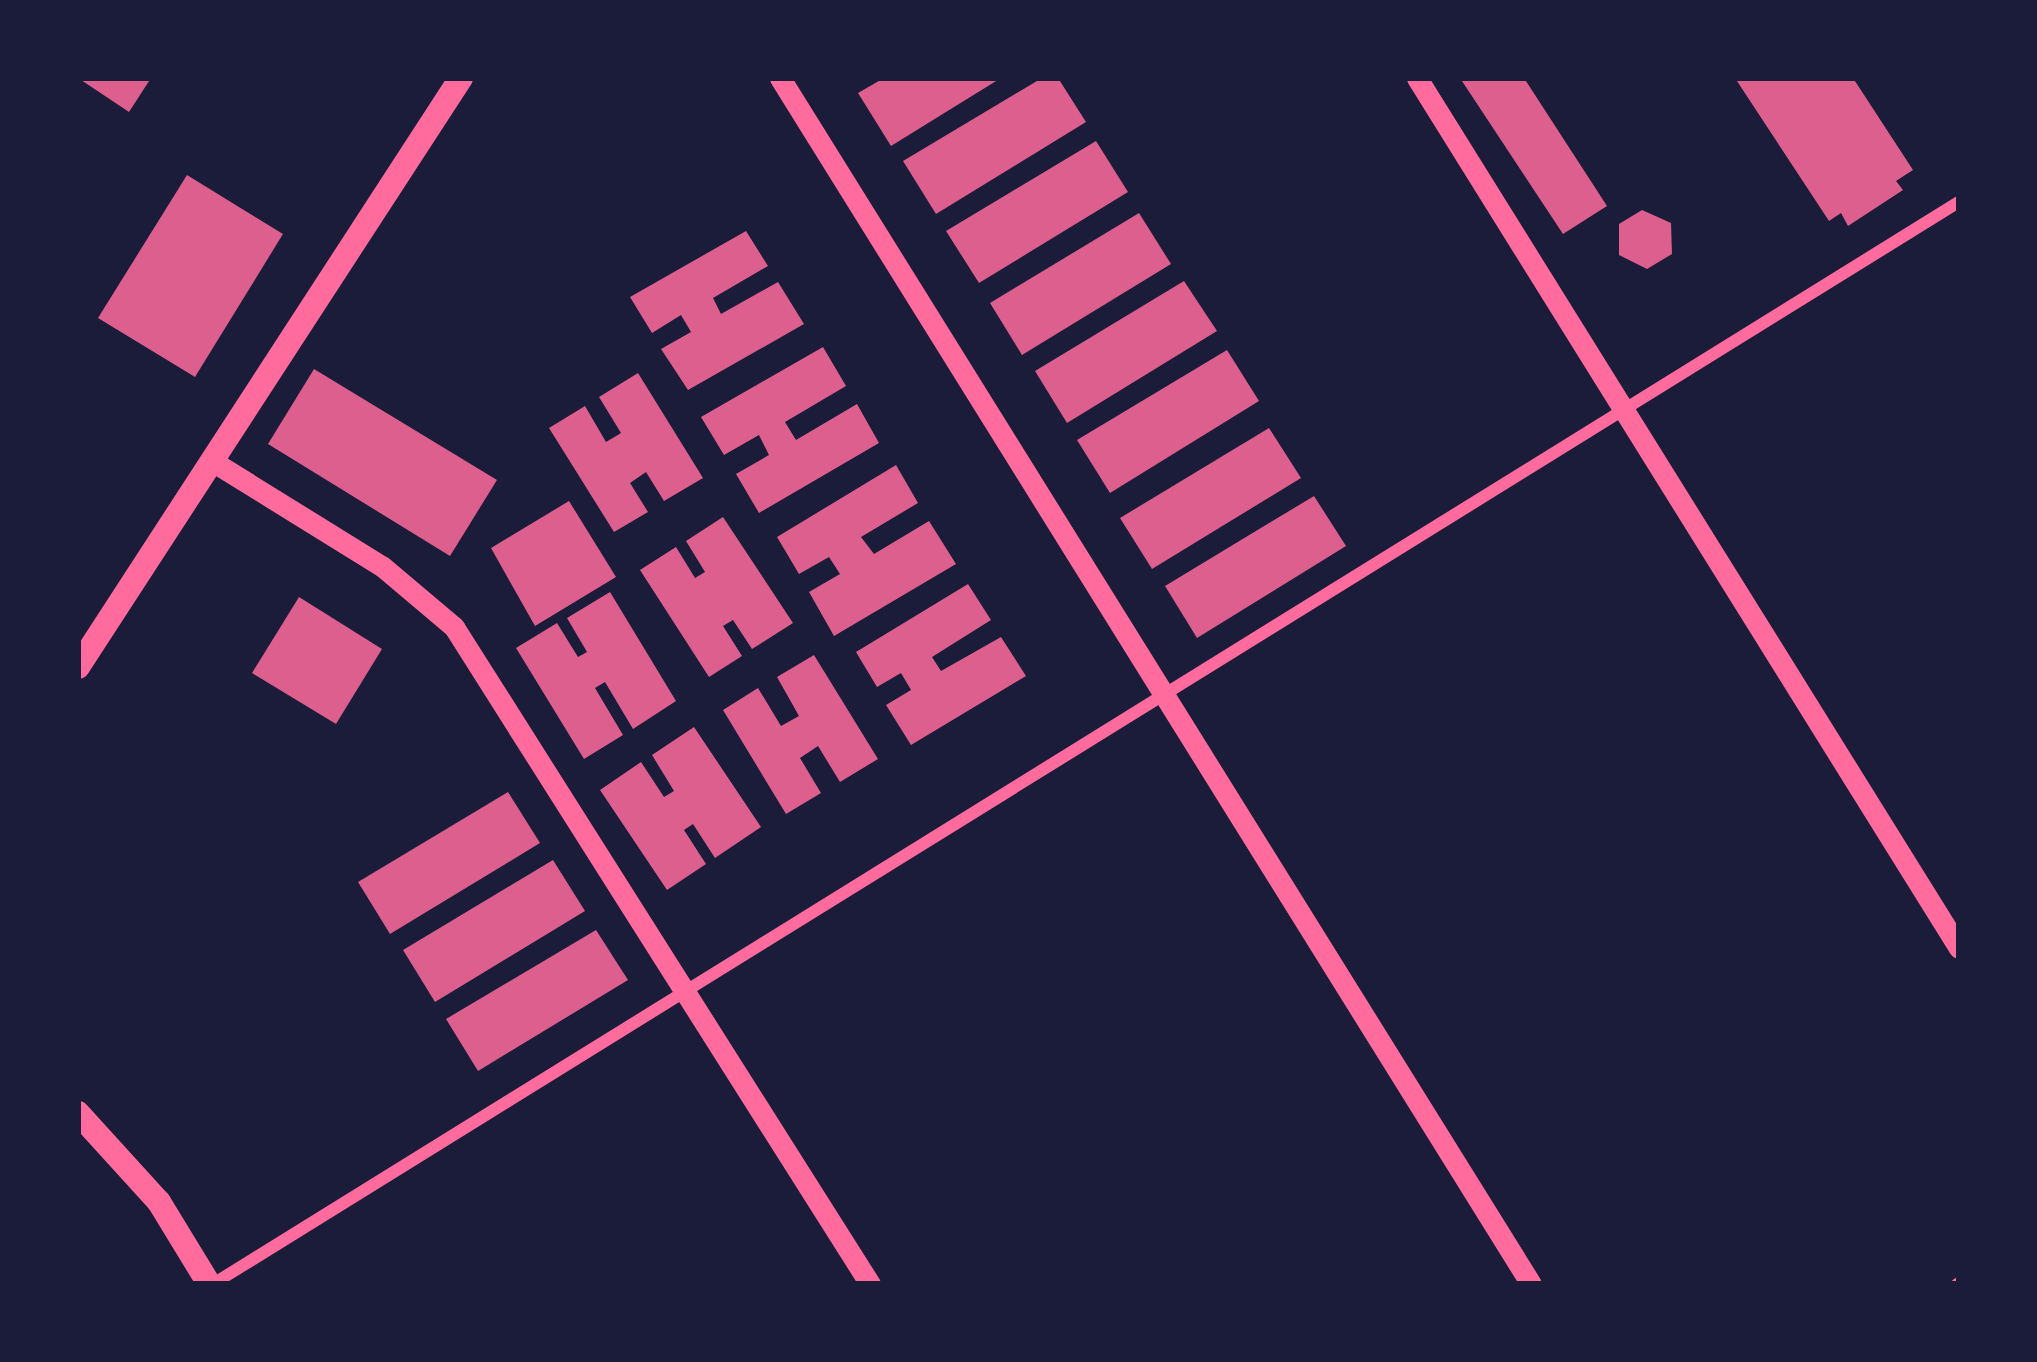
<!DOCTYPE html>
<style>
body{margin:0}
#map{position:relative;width:2037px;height:1362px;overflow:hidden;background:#1b1b3a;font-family:"IBM Plex Sans",sans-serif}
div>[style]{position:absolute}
.building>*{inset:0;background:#dd5f8e}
.minor>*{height:12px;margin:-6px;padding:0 6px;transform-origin:6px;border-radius:6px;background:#ff6b9d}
.tertiary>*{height:21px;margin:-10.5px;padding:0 10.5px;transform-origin:10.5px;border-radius:10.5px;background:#ff6b9d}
.secondary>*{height:24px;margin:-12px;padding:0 12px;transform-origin:12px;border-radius:12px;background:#ff6b9d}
span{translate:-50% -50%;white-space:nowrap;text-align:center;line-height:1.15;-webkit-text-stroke:9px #1b1b3a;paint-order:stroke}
.frame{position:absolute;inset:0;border:81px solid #1b1b3a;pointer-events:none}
</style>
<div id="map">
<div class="building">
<div style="clip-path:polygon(78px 78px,151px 78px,129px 112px)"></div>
<div style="clip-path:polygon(884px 78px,1001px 78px,891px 146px,858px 93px)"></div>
<div style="clip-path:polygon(1042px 78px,1058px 78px,1086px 122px,936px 214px,903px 161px)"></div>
<div style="clip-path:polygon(1460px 78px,1524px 78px,1607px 206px,1563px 234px)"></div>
<div style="clip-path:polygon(1735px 78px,1853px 78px,1913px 170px,1896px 181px,1903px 190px,1848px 226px,1841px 213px,1829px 221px)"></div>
<div style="clip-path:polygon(1096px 141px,1128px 192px,979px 283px,946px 231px)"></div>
<div style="clip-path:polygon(187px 175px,283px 234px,195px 377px,98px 318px)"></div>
<div style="clip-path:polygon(1642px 210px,1671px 223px,1672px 254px,1647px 269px,1619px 255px,1619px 224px)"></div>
<div style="clip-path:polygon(1139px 213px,1171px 264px,1022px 355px,990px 303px)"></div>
<div style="clip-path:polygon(746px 231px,768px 266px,713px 298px,721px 314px,778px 282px,804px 324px,688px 390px,661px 349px,691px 332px,681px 315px,652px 333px,630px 297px)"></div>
<div style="clip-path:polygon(1184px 281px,1217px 331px,1067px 423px,1035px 371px)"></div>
<div style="clip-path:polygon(823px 347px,846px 386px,785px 422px,796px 440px,857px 404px,879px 443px,759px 513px,736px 474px,769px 455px,759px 435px,724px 455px,701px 417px)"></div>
<div style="clip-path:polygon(1227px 350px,1259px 401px,1110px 493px,1077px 440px)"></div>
<div style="clip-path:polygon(314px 369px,497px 480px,450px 556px,268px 444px)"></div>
<div style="clip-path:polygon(638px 373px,703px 478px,664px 501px,646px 472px,630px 483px,648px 512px,614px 532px,549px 428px,585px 406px,606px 442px,621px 433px,599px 397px)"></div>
<div style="clip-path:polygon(1269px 428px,1301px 478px,1152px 569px,1120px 518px)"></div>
<div style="clip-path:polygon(896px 465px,918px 503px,861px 537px,874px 554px,929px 521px,956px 564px,834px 636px,809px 592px,840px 574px,829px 557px,799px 574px,777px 537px)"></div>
<div style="clip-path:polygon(1314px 496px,1346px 546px,1197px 638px,1165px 586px)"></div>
<div style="clip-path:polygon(569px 501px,616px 577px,535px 626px,491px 548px)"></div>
<div style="clip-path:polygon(723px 517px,793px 623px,752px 649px,733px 620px,723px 626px,742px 656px,709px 677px,640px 570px,676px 547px,695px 578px,705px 572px,686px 541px)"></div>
<div style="clip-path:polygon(968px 584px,991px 620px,932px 657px,941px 671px,1001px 637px,1026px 676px,911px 745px,886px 705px,911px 690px,901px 673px,877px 687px,856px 652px)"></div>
<div style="clip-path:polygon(610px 592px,676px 701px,633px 729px,605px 682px,595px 688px,623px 735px,584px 759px,516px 648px,557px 623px,578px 657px,587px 652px,567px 618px)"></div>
<div style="clip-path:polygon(299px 597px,382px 649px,336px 724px,252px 673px)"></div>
<div style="clip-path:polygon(814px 655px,878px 759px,840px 782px,818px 746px,800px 758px,821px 793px,786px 814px,723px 710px,758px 688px,781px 726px,799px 716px,777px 677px)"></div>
<div style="clip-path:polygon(694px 727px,761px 827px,715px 858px,693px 824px,684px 830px,706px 864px,667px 890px,600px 790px,641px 762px,664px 797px,674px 791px,652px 755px)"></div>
<div style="clip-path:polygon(508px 792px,540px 843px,390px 934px,358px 882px)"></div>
<div style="clip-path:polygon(553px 860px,585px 911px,435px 1002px,403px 950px)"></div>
<div style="clip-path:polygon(596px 930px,628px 980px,478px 1071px,446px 1019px)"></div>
</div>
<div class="minor">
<div style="left:213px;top:1284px;width:2054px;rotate:-31.79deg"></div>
<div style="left:1957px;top:1284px;width:2px;rotate:-27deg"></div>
</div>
<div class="tertiary">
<div style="left:780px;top:78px;width:1421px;rotate:58.09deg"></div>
<div style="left:1417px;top:78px;width:1025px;rotate:58.08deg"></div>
<div style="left:212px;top:461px;width:201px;rotate:31.8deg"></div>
<div style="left:383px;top:567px;width:93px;rotate:40.2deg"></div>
<div style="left:454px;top:627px;width:778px;rotate:57.66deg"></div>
</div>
<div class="secondary">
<div style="left:78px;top:667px;width:703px;rotate:-56.97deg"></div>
<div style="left:78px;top:1113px;width:120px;rotate:47.7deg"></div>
<div style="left:159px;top:1202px;width:96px;rotate:58.6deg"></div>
</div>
<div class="frame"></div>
</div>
